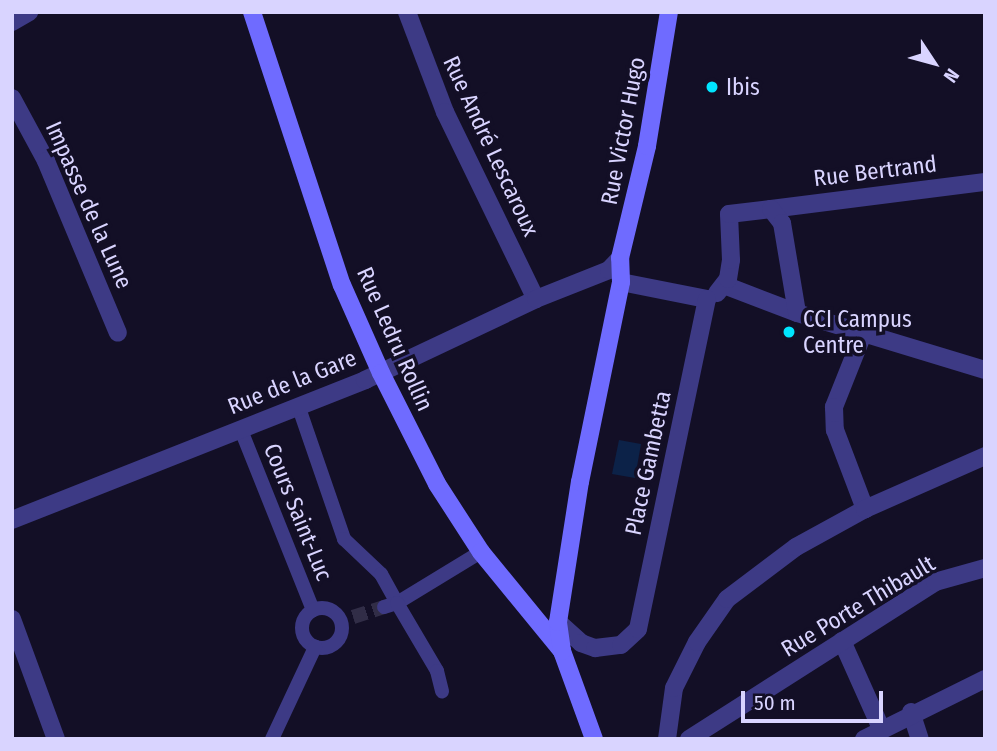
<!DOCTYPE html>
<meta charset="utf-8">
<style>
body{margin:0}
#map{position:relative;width:997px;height:751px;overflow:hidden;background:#130f26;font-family:"Fira Sans Condensed",sans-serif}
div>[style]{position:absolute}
.water>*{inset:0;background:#0c2248}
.pedestrian-tunnel>*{height:14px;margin-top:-7px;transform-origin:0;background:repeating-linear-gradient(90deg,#312d47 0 14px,transparent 0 21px)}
.pedestrian>*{height:14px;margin:-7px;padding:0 7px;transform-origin:7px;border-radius:7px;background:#3d3a85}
.pedestrian>.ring{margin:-7px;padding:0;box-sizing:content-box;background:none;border:14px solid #3d3a85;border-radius:50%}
.minor>*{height:18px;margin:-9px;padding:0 9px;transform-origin:9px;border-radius:9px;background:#3d3a85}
.secondary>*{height:18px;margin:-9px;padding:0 9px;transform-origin:9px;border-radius:9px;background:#6f6bff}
.dots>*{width:19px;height:19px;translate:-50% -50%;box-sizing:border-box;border:4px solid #130f26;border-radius:50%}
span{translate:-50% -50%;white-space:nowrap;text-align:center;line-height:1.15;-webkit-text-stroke:7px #130f26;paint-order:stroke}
.poi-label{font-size:23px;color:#d9d4ff}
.left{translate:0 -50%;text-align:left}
.street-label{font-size:23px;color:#d9d4ff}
.frame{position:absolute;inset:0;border:14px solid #d9d4ff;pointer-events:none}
.north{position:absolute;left:899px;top:28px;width:70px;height:70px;-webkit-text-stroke:5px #130f26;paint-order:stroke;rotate:126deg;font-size:19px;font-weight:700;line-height:28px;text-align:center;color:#d9d4ff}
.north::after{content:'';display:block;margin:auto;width:24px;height:32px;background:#d9d4ff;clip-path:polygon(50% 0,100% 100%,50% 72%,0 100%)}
.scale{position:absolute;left:741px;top:691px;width:142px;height:32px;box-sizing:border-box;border:4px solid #d9d4ff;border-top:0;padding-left:9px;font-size:21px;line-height:24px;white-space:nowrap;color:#d9d4ff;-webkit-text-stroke:5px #130f26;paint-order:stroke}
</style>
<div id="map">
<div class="water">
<div style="clip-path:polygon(619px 440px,641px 444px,635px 478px,612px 474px)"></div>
</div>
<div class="pedestrian-tunnel">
<div style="left:353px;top:617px;width:33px;rotate:-18deg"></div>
</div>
<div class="pedestrian">
<div style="left:299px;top:408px;width:139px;rotate:71deg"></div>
<div style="left:344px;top:539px;width:51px;rotate:43.4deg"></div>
<div style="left:381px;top:574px;width:33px;rotate:61deg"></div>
<div style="left:397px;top:603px;width:98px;rotate:-31.3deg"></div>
<div style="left:241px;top:430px;width:194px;rotate:68.2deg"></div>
<div style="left:384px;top:607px;width:14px;rotate:-17deg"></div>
<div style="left:397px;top:603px;width:79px;rotate:59.5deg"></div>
<div style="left:437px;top:671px;width:21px;rotate:76deg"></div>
<div class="ring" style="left:302px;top:608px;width:26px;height:26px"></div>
<div style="left:272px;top:739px;width:102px;rotate:-64.9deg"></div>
</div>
<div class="minor">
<div style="left:407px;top:12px;width:107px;rotate:69.2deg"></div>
<div style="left:445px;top:112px;width:208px;rotate:64.1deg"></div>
<div style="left:12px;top:22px;width:20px;rotate:-30deg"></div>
<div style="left:12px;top:98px;width:72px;rotate:61.6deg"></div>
<div style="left:46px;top:161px;width:186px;rotate:67.3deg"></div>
<div style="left:771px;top:209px;width:216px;rotate:-7.2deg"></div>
<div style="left:621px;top:282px;width:88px;rotate:11.2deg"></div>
<div style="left:724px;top:285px;width:78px;rotate:21deg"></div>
<div style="left:797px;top:313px;width:196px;rotate:16.9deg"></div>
<div style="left:717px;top:293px;width:18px;rotate:-52deg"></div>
<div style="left:728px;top:279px;width:19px;rotate:-81deg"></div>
<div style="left:731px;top:260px;width:46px;rotate:-92.5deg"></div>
<div style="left:729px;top:214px;width:42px;rotate:-6.8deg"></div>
<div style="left:771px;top:209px;width:18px;rotate:52deg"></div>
<div style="left:782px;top:223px;width:91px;rotate:80.5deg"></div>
<div style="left:863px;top:334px;width:79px;rotate:111.7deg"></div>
<div style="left:834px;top:407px;width:23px;rotate:88deg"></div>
<div style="left:835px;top:430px;width:85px;rotate:69.2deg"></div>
<div style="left:12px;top:520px;width:380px;rotate:-21.6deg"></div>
<div style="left:365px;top:380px;width:189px;rotate:-25.3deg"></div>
<div style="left:536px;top:299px;width:79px;rotate:-21.7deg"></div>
<div style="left:609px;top:270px;width:16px;rotate:-47deg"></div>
<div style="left:12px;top:619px;width:128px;rotate:69.9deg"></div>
<div style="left:558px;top:622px;width:31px;rotate:42deg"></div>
<div style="left:581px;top:643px;width:15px;rotate:20deg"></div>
<div style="left:595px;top:648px;width:26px;rotate:-7deg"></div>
<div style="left:621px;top:645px;width:23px;rotate:-43deg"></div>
<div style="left:638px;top:629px;width:337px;rotate:-78.2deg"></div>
<div style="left:842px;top:641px;width:95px;rotate:65.9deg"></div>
<div style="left:911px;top:712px;width:28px;rotate:72deg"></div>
<div style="left:667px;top:739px;width:51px;rotate:-82.2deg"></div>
<div style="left:674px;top:688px;width:51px;rotate:-63.4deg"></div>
<div style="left:697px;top:642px;width:52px;rotate:-55.1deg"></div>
<div style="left:727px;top:599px;width:86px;rotate:-37deg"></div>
<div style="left:796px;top:547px;width:79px;rotate:-28.8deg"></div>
<div style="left:865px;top:509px;width:131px;rotate:-23.8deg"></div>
<div style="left:689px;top:739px;width:292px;rotate:-32.5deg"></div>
<div style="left:935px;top:582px;width:52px;rotate:-15.6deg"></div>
<div style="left:864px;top:739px;width:135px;rotate:-26.4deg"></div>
</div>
<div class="secondary">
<div style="left:252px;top:12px;width:287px;rotate:71.8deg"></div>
<div style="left:342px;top:285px;width:96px;rotate:66.1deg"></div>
<div style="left:381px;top:373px;width:124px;rotate:63.2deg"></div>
<div style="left:437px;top:484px;width:81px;rotate:57.1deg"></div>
<div style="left:481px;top:552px;width:128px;rotate:50.7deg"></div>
<div style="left:594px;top:739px;width:94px;rotate:-110deg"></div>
<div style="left:562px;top:651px;width:29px;rotate:-98deg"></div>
<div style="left:558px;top:622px;width:142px;rotate:-81.1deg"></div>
<div style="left:580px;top:482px;width:204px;rotate:-78.4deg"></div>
<div style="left:621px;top:282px;width:24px;rotate:-92deg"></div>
<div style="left:620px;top:258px;width:115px;rotate:-76.4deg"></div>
<div style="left:647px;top:146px;width:136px;rotate:-80.7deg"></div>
</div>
<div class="dots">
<div style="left:712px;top:87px;background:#00e5ff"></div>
<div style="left:789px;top:332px;background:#00e5ff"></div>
</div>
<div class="poi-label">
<span class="left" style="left:726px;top:87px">Ibis</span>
<span class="left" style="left:803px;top:332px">CCI Campus<br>Centre</span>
</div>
<div class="street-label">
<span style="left:623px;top:131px;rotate:-79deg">Rue Victor Hugo</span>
<span style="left:491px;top:146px;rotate:65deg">Rue André Lescaroux</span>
<span style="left:875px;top:171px;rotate:-7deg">Rue Bertrand</span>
<span style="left:89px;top:205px;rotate:66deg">Impasse de la Lune</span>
<span style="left:395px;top:339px;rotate:66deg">Rue Ledru Rollin</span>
<span style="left:292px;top:382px;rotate:-22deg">Rue de la Gare</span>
<span style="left:648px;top:463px;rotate:-78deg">Place Gambetta</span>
<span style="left:298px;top:512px;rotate:68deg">Cours Saint-Luc</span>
<span style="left:858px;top:606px;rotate:-31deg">Rue Porte Thibault</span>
</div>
<div class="frame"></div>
<div class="north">N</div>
<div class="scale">50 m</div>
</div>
